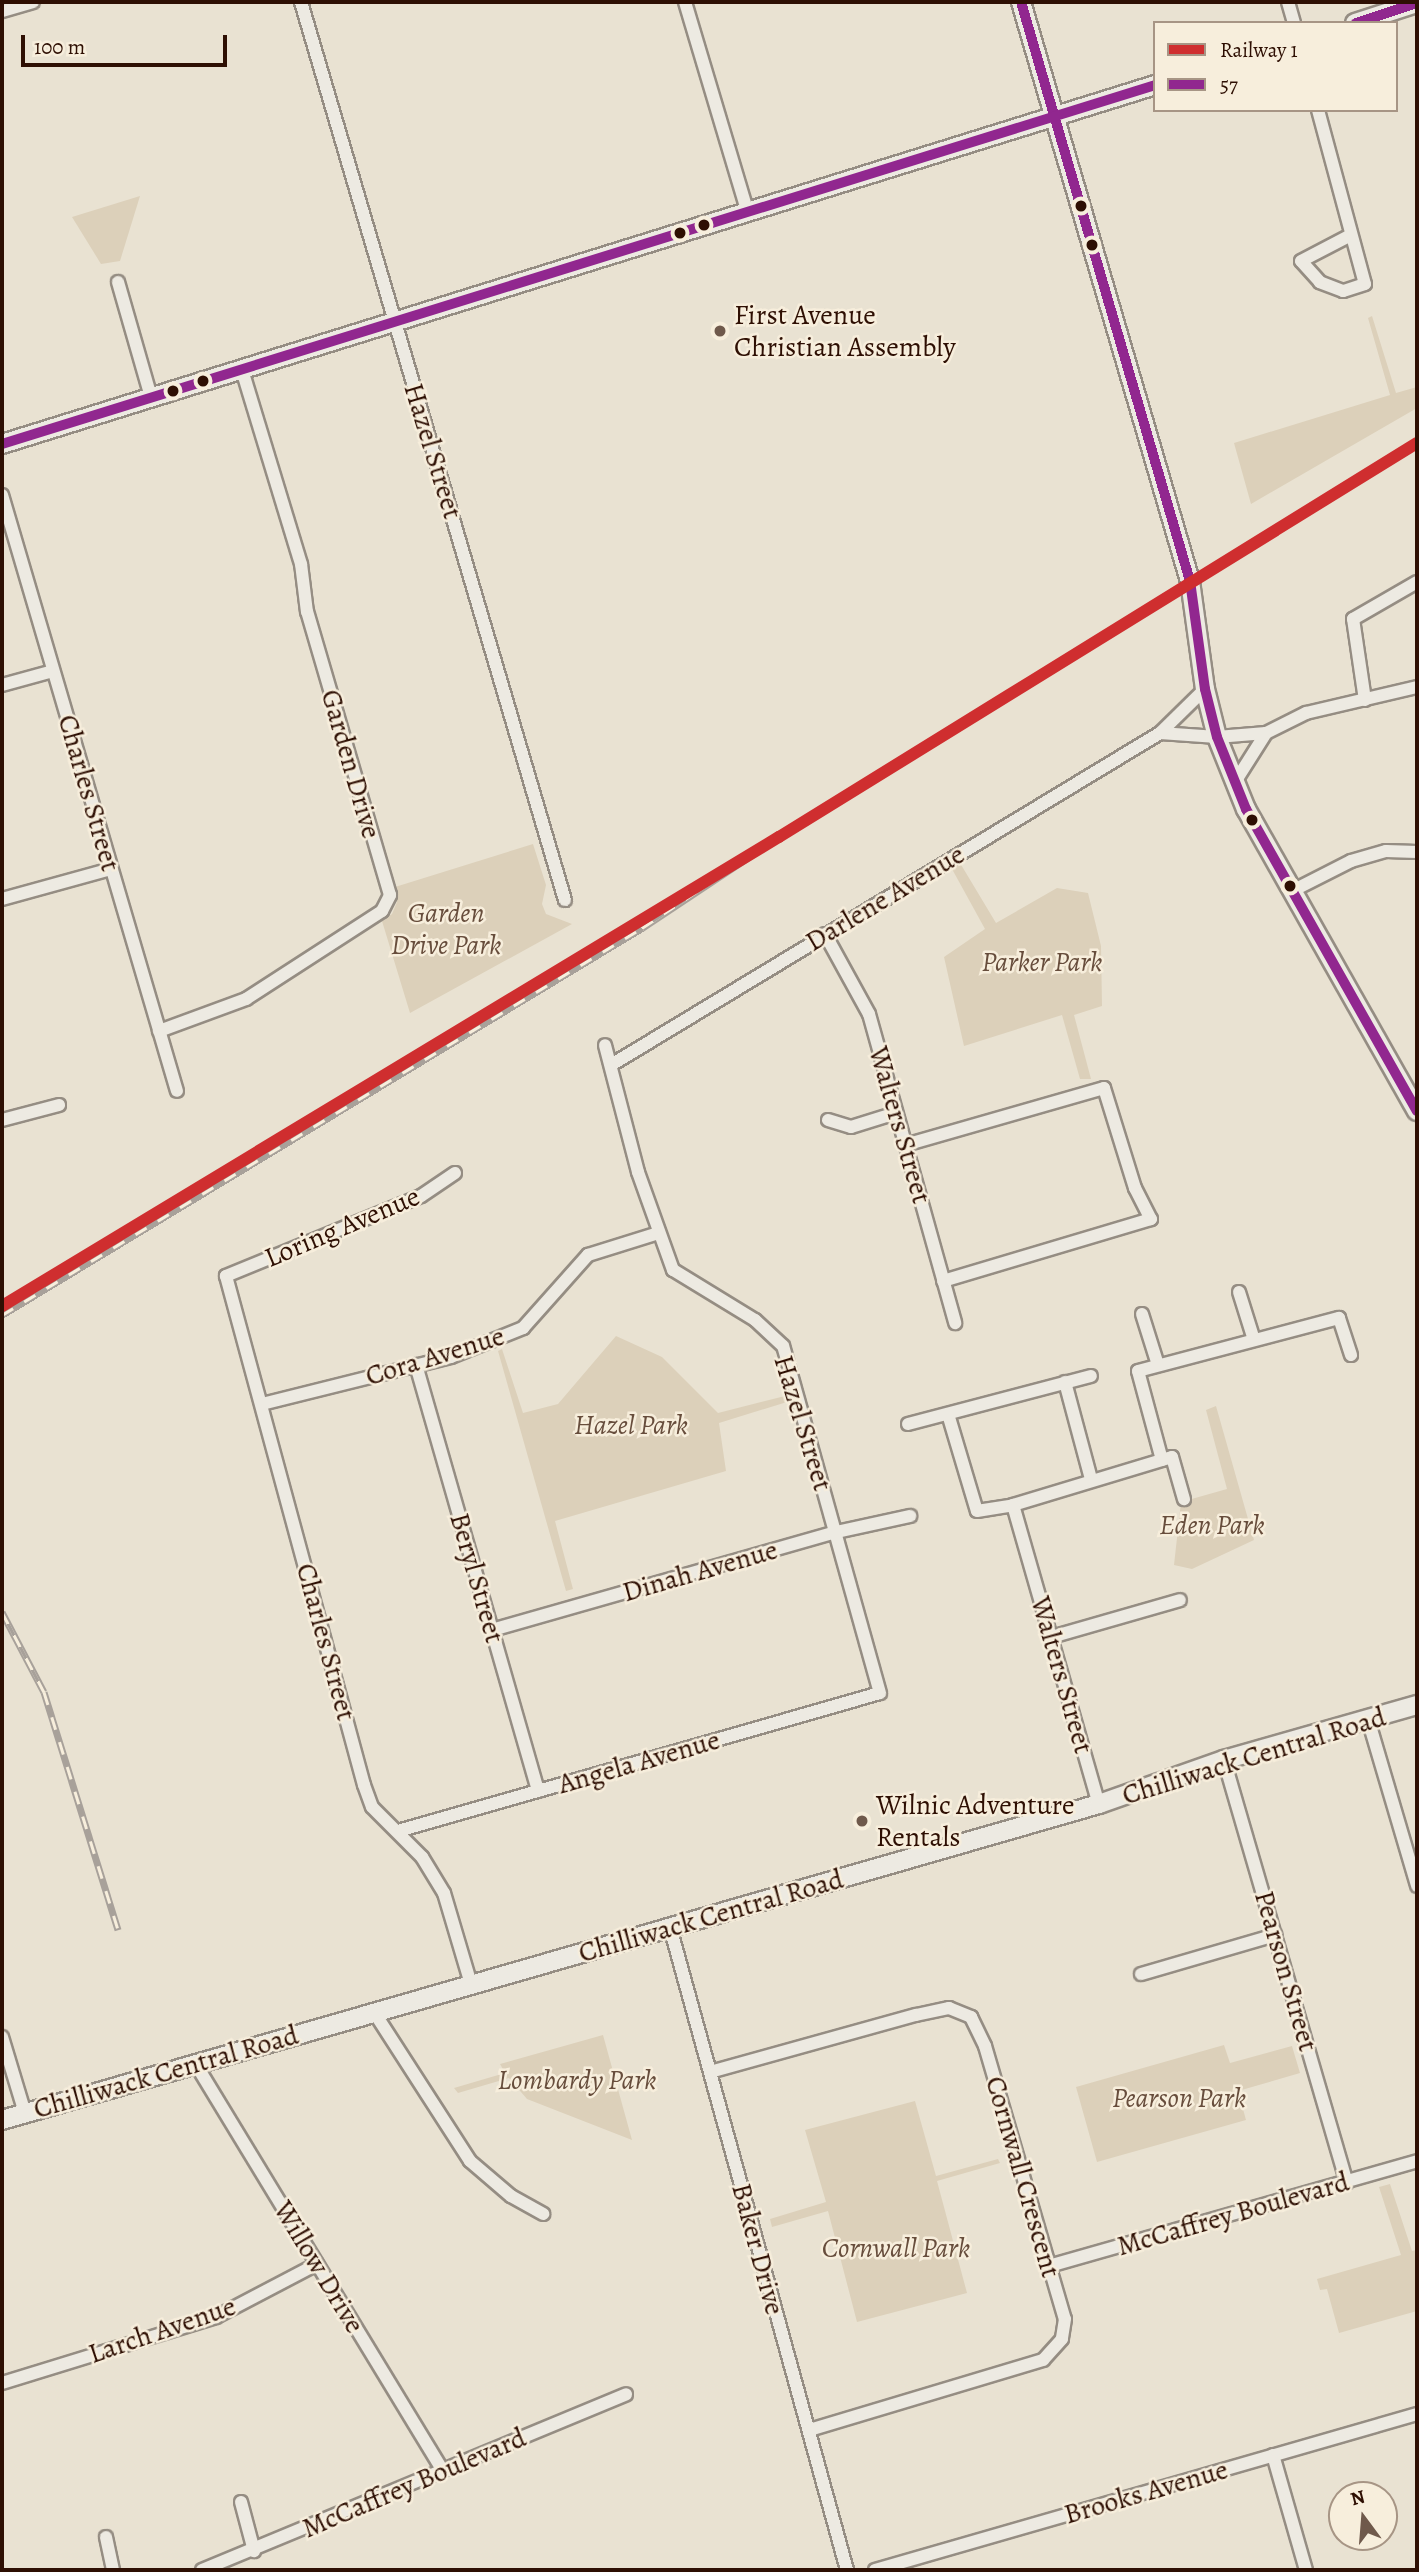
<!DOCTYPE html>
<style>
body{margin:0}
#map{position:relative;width:1419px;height:2572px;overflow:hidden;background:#e9e2d2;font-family:Alegreya,serif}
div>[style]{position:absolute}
.green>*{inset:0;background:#dcd0ba}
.roads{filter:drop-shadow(2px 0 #958d83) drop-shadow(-2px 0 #958d83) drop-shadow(0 2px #958d83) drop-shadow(0 -2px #958d83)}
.street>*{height:12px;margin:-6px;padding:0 6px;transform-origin:6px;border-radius:6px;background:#edeae2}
.secondary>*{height:18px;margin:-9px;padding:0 9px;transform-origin:9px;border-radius:9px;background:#edeae2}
.rail>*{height:7px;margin-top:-3.5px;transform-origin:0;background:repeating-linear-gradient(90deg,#f7eedc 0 13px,#a8a19a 0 26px);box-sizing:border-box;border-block:2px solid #a8a19a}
.bus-1>*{height:10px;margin:-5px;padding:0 5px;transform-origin:5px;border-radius:5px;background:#91278f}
.rail-1>*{height:12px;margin:-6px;padding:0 6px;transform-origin:6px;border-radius:6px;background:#cf2e2f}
.dots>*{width:19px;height:19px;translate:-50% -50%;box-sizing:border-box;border:4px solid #f7eedc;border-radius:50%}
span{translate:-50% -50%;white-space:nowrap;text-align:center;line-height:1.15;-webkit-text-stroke:5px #f7eedc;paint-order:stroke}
.poi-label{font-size:28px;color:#2e0f03}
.left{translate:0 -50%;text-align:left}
.street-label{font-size:28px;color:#2e0f03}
.park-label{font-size:28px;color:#674d3c;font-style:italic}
.frame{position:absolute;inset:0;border:4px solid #2e0f03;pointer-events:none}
.legend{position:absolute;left:1153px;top:21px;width:245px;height:91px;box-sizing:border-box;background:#f7eedc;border:2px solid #a79585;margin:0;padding:9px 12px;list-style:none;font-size:21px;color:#2e0f03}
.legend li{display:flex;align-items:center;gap:14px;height:35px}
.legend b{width:35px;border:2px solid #a79585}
.north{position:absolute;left:1328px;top:2481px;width:70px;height:70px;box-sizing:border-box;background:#f7eedc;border:2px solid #a79585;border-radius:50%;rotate:344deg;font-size:19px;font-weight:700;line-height:28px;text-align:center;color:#2e0f03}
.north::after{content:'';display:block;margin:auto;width:24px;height:32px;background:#6f594b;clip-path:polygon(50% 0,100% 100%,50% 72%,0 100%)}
.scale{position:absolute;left:21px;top:35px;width:206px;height:32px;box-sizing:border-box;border:4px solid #2e0f03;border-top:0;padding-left:9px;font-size:21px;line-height:24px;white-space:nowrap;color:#2e0f03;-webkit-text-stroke:5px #f7eedc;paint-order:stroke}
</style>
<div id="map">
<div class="green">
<div style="clip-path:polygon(140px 196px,120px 261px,101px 264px,72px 217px)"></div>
<div style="clip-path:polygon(1372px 316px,1396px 393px,1417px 387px,1417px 408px,1251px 504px,1234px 443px,1390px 395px,1368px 318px)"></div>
<div style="clip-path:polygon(533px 844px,546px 885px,542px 904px,546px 914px,572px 924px,410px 1013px,382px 921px,392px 914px,397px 902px,395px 887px)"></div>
<div style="clip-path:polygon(960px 863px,996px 923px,1057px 888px,1088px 893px,1101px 946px,1102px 1006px,1074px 1015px,1091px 1079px,1080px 1079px,1062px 1015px,964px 1046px,944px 957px,985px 929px,952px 869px)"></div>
<div style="clip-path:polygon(616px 1336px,662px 1357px,718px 1413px,785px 1396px,787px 1402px,719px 1423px,726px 1471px,555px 1521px,573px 1589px,566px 1591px,498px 1351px,502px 1349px,523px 1413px,558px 1404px)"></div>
<div style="clip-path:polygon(1216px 1406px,1254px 1540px,1192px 1569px,1174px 1565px,1181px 1502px,1227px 1489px,1206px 1410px)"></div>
<div style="clip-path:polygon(603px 2035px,632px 2140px,527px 2099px,509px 2078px,458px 2093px,454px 2088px,505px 2073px,500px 2064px)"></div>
<div style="clip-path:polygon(1224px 2045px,1230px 2063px,1292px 2046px,1300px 2073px,1238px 2091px,1246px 2120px,1097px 2162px,1076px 2087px)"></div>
<div style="clip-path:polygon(915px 2101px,936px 2176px,998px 2159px,1000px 2163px,937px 2181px,967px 2293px,857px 2322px,828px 2211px,772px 2227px,770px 2219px,826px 2202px,805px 2130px)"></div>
<div style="clip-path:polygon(1390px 2184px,1412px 2251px,1417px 2250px,1417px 2311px,1339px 2333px,1327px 2289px,1320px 2290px,1317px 2279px,1401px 2255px,1379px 2187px)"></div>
</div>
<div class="roads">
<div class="street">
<div style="left:301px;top:2px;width:936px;rotate:73.62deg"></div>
<div style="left:685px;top:2px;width:221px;rotate:73.4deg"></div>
<div style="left:1288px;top:2px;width:22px;rotate:74deg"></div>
<div style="left:2px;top:11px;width:32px;rotate:-16deg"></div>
<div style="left:1318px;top:110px;width:180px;rotate:74.9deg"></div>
<div style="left:1365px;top:284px;width:23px;rotate:162deg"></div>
<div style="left:1343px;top:291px;width:25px;rotate:-159deg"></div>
<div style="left:1320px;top:282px;width:28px;rotate:-132deg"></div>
<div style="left:1301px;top:261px;width:56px;rotate:-27.5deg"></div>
<div style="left:118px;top:282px;width:120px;rotate:74deg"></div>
<div style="left:2px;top:495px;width:621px;rotate:73.64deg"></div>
<div style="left:2px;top:685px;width:53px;rotate:-15.4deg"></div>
<div style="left:1365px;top:700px;width:82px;rotate:-98.4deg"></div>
<div style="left:1353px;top:619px;width:74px;rotate:-30deg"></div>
<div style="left:1160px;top:733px;width:57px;rotate:4deg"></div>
<div style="left:1217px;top:737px;width:49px;rotate:-4.7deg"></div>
<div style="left:1266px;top:733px;width:45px;rotate:-26.6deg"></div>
<div style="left:1306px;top:713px;width:114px;rotate:-13.2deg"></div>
<div style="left:1235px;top:782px;width:58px;rotate:-57.7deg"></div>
<div style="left:1292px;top:891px;width:66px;rotate:-27deg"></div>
<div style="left:1351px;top:861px;width:36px;rotate:-16deg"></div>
<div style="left:1386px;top:851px;width:31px;rotate:2deg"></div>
<div style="left:2px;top:899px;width:113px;rotate:-15.4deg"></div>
<div style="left:825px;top:934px;width:91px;rotate:61.2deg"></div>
<div style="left:869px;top:1014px;width:321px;rotate:74.4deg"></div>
<div style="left:159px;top:1031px;width:93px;rotate:-20.2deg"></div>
<div style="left:246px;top:999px;width:162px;rotate:-32.9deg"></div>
<div style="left:382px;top:911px;width:18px;rotate:-63deg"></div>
<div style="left:390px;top:895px;width:295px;rotate:-106.3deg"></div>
<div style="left:307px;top:612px;width:48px;rotate:-97.1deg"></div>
<div style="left:301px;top:564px;width:203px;rotate:-106.9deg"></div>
<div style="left:611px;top:1065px;width:642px;rotate:-31.16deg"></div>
<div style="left:1160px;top:733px;width:63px;rotate:-44.4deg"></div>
<div style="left:2px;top:1120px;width:59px;rotate:-14.7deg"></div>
<div style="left:828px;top:1120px;width:24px;rotate:17deg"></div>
<div style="left:851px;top:1127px;width:47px;rotate:-17.3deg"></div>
<div style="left:905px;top:1145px;width:207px;rotate:-16deg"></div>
<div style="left:1104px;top:1088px;width:105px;rotate:72.8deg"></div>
<div style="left:1135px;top:1188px;width:35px;rotate:63deg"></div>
<div style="left:1151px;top:1219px;width:217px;rotate:163.4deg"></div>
<div style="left:455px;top:1173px;width:41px;rotate:145.9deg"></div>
<div style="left:421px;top:1196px;width:211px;rotate:157.7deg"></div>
<div style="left:226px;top:1276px;width:527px;rotate:74.83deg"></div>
<div style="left:364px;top:1785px;width:23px;rotate:70deg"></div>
<div style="left:372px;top:1807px;width:71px;rotate:45deg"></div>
<div style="left:422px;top:1857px;width:42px;rotate:58.6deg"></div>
<div style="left:444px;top:1893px;width:95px;rotate:73.5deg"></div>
<div style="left:1239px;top:1292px;width:50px;rotate:72.6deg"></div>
<div style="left:1142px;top:1314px;width:53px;rotate:72.6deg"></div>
<div style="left:416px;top:1365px;width:443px;rotate:74deg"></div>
<div style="left:1065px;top:1382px;width:100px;rotate:75deg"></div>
<div style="left:262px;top:1404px;width:195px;rotate:-14deg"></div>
<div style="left:451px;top:1357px;width:78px;rotate:-21.9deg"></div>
<div style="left:523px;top:1328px;width:98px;rotate:-48.3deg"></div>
<div style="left:588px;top:1255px;width:73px;rotate:-17.4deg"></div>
<div style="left:948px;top:1414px;width:101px;rotate:73.4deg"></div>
<div style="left:977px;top:1511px;width:36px;rotate:-9deg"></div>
<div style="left:1013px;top:1505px;width:166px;rotate:-16.8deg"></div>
<div style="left:1172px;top:1457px;width:44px;rotate:74.1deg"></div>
<div style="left:908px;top:1424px;width:189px;rotate:-14.7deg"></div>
<div style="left:1162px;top:1460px;width:92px;rotate:-105.1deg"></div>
<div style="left:1138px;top:1371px;width:208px;rotate:-14.8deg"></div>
<div style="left:1339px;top:1318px;width:39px;rotate:72deg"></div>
<div style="left:1013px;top:1505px;width:311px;rotate:74deg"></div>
<div style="left:492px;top:1630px;width:358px;rotate:-15.9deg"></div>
<div style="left:836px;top:1532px;width:76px;rotate:-12.2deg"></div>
<div style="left:1051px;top:1637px;width:134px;rotate:-16deg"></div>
<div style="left:1368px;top:1719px;width:174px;rotate:73.6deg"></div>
<div style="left:1224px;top:1760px;width:440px;rotate:73.8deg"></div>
<div style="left:398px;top:1831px;width:501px;rotate:-15.98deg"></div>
<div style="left:880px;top:1693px;width:360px;rotate:-105.6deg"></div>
<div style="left:783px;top:1346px;width:38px;rotate:-137deg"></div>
<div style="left:755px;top:1320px;width:96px;rotate:-148.6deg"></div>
<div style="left:673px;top:1270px;width:104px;rotate:-109.7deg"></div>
<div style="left:638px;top:1172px;width:131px;rotate:-104.6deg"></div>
<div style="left:670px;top:1927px;width:667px;rotate:74.61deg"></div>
<div style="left:1141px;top:1974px;width:140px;rotate:-16.2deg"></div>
<div style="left:374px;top:2012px;width:177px;rotate:57.2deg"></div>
<div style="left:470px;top:2161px;width:54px;rotate:40.5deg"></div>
<div style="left:511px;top:2196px;width:37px;rotate:29deg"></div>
<div style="left:2px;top:2037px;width:79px;rotate:73.2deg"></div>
<div style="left:195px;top:2063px;width:476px;rotate:58.7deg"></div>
<div style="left:710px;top:2072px;width:214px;rotate:-15.5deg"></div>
<div style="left:916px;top:2015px;width:34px;rotate:-12deg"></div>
<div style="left:949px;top:2008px;width:24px;rotate:22deg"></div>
<div style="left:971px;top:2017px;width:32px;rotate:64deg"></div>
<div style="left:985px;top:2046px;width:284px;rotate:73.7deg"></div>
<div style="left:1065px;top:2319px;width:20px;rotate:99deg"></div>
<div style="left:1062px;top:2339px;width:28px;rotate:132deg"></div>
<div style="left:1043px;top:2360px;width:244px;rotate:163.3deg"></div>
<div style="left:1049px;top:2266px;width:383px;rotate:-15.9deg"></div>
<div style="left:2px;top:2383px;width:224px;rotate:-17.1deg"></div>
<div style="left:216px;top:2317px;width:114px;rotate:-27.7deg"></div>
<div style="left:1273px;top:2455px;width:120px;rotate:74deg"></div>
<div style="left:241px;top:2502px;width:51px;rotate:75.1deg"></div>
<div style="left:106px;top:2537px;width:34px;rotate:78deg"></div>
<div style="left:202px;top:2570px;width:459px;rotate:-22.5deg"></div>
<div style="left:875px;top:2570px;width:564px;rotate:-16.06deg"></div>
</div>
<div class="secondary">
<div style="left:1021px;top:2px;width:603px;rotate:73.73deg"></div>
<div style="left:1190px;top:581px;width:109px;rotate:82.1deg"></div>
<div style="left:1205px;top:689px;width:49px;rotate:76deg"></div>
<div style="left:1217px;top:737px;width:78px;rotate:68.1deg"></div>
<div style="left:1246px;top:809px;width:347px;rotate:60.5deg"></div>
<div style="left:1355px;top:23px;width:65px;rotate:-17.9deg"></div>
<div style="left:2px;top:444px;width:1208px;rotate:-17.29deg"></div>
<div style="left:2px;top:2120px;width:1142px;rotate:-16.07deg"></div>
<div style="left:1099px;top:1804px;width:133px;rotate:-19.4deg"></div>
<div style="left:1224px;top:1760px;width:201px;rotate:-15.9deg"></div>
</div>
</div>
<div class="rail">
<div style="left:2px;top:1315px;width:748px;rotate:-31.16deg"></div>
<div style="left:642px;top:928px;width:164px;rotate:-33.6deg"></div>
<div style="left:2px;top:1612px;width:90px;rotate:62.3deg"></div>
<div style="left:44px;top:1692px;width:249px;rotate:72.7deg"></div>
</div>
<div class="bus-1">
<div style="left:1021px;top:2px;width:603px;rotate:73.73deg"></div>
<div style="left:1190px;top:581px;width:109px;rotate:82.1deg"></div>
<div style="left:1205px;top:689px;width:49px;rotate:76deg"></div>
<div style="left:1217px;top:737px;width:78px;rotate:68.1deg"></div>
<div style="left:1246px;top:809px;width:347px;rotate:60.5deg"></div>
<div style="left:1356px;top:23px;width:64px;rotate:-18.2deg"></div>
<div style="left:2px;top:444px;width:1208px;rotate:-17.29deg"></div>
</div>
<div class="rail-1">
<div style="left:2px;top:1306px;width:908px;rotate:-31.12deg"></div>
<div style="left:779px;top:837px;width:750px;rotate:-31.7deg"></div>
</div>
<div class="dots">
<div style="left:1081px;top:206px;background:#2e0f03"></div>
<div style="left:704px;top:225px;background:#2e0f03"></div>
<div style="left:680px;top:233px;background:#2e0f03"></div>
<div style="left:1092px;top:245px;background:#2e0f03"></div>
<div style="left:720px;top:331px;background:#6f594b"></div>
<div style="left:203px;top:381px;background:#2e0f03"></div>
<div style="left:173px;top:391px;background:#2e0f03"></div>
<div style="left:1252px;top:820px;background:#2e0f03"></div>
<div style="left:1290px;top:886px;background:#2e0f03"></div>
<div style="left:862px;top:1821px;background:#6f594b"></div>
</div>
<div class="poi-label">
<span class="left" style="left:734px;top:331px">First Avenue<br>Christian Assembly</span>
<span class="left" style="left:876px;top:1821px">Wilnic Adventure<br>Rentals</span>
</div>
<div class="street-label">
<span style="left:433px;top:451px;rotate:73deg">Hazel Street</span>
<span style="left:351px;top:764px;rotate:74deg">Garden Drive</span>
<span style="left:89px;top:793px;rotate:74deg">Charles Street</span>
<span style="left:885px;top:898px;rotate:-31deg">Darlene Avenue</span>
<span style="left:900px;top:1125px;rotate:74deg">Walters Street</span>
<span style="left:342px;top:1227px;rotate:-23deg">Loring Avenue</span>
<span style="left:435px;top:1356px;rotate:-17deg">Cora Avenue</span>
<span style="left:803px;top:1423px;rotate:73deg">Hazel Street</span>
<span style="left:700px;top:1571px;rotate:-16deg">Dinah Avenue</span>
<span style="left:477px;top:1578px;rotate:74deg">Beryl Street</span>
<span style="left:326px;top:1642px;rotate:75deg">Charles Street</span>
<span style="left:1062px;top:1675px;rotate:74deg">Walters Street</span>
<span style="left:1254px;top:1756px;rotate:-17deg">Chilliwack Central Road</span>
<span style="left:639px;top:1762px;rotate:-16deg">Angela Avenue</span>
<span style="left:711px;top:1916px;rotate:-16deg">Chilliwack Central Road</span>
<span style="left:1286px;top:1971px;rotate:74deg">Pearson Street</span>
<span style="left:166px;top:2072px;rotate:-16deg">Chilliwack Central Road</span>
<span style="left:1023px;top:2177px;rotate:74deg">Cornwall Crescent</span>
<span style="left:1233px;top:2214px;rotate:-16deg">McCaffrey Boulevard</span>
<span style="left:758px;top:2249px;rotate:75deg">Baker Drive</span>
<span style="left:319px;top:2267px;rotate:59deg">Willow Drive</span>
<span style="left:162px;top:2330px;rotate:-19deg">Larch Avenue</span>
<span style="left:414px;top:2483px;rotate:-23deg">McCaffrey Boulevard</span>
<span style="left:1146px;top:2492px;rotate:-16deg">Brooks Avenue</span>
</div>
<div class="park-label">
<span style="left:446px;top:929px">Garden<br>Drive Park</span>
<span style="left:1042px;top:962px">Parker Park</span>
<span style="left:631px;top:1425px">Hazel Park</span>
<span style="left:1212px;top:1525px">Eden Park</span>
<span style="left:577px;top:2080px">Lombardy Park</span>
<span style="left:1179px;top:2098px">Pearson Park</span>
<span style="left:896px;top:2248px">Cornwall Park</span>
</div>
<div class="frame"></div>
<ul class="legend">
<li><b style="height:9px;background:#cf2e2f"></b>Railway 1</li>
<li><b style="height:9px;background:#91278f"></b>57</li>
</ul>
<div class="north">N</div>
<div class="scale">100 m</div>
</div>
